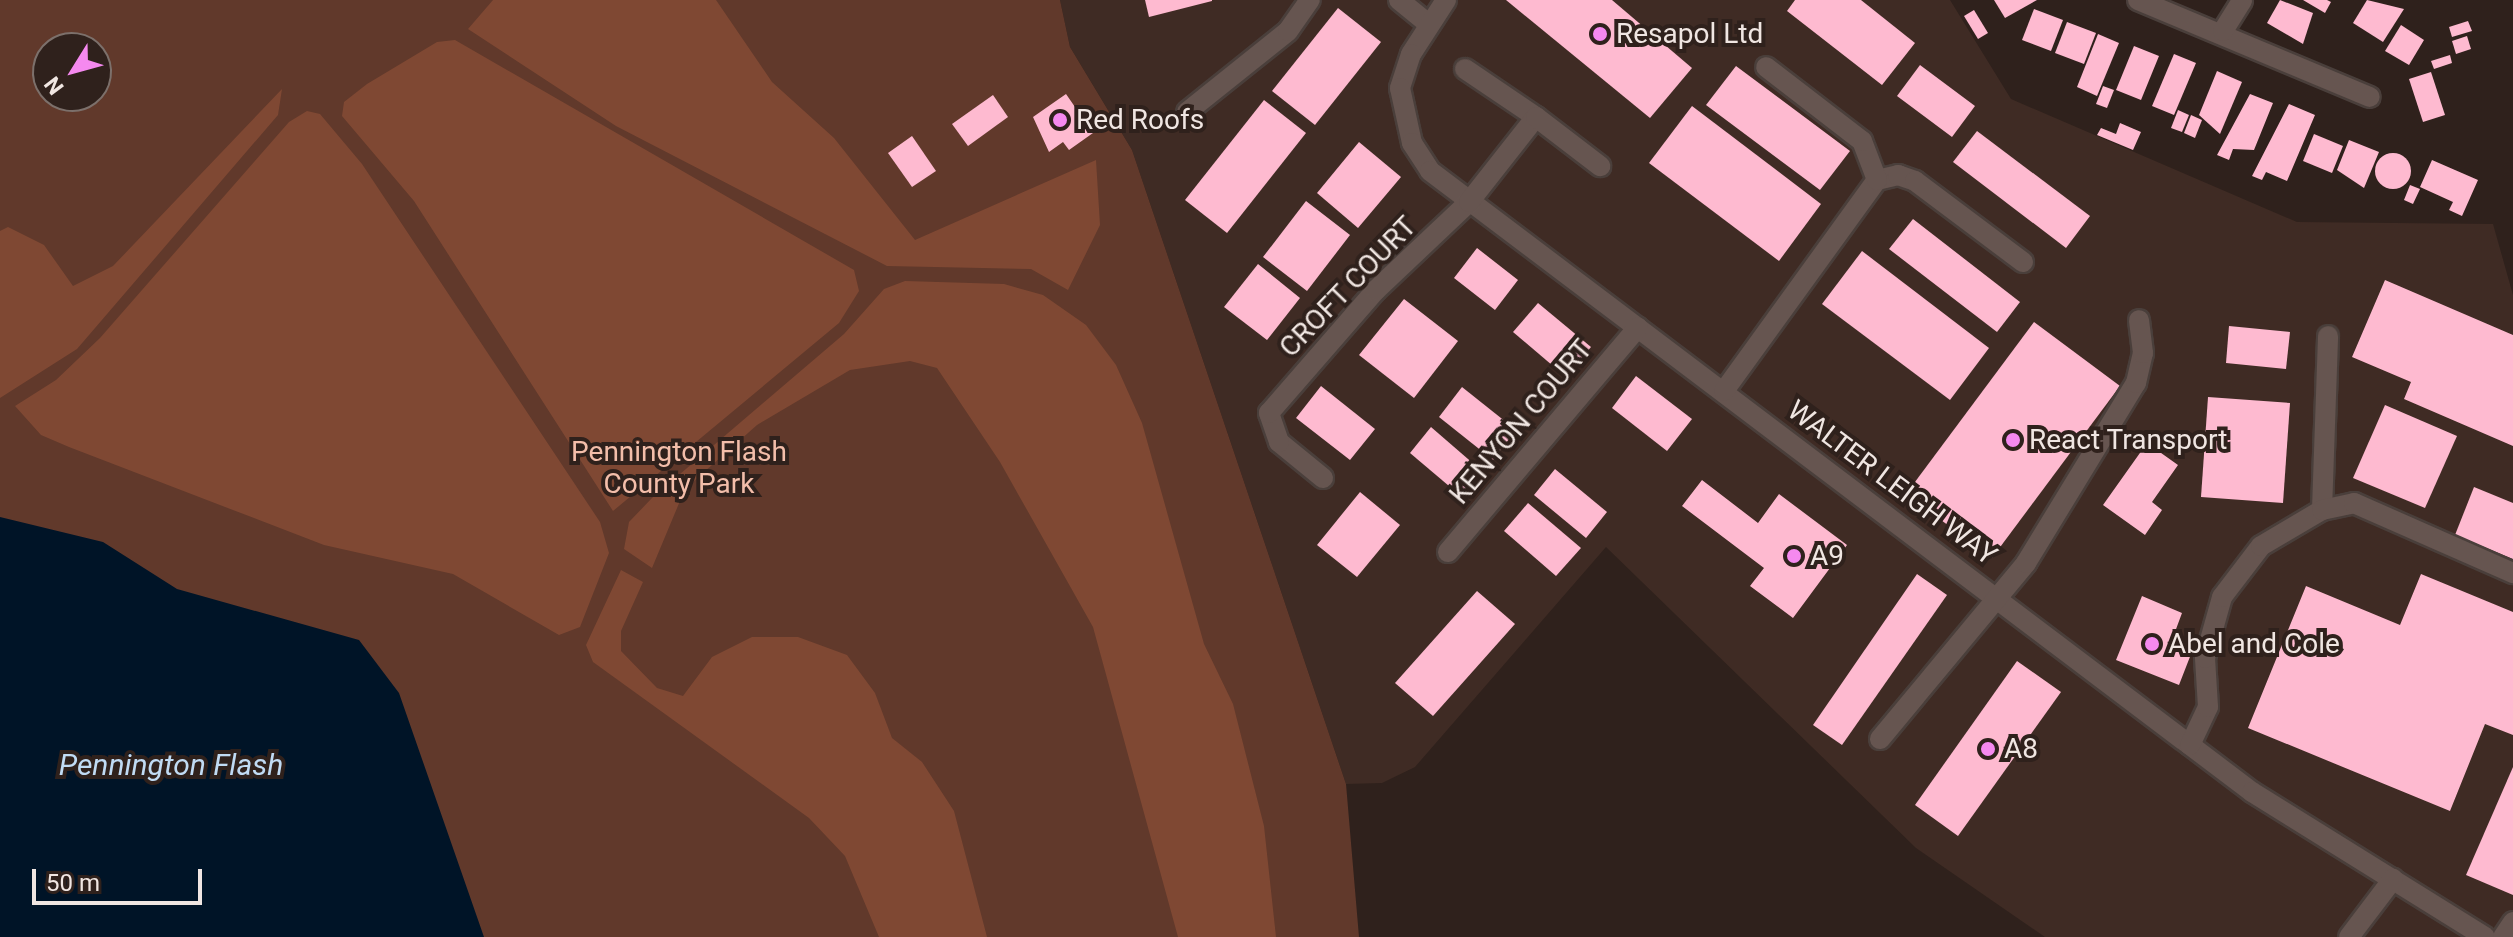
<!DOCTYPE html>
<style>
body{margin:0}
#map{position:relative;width:2513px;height:937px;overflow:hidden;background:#2f211c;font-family:Roboto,sans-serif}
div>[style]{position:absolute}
.built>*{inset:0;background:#3f2b24}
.green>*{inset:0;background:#61392b}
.forest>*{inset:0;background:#7f4833}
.water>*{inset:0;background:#001427}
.building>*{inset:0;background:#febad0}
.round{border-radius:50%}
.roads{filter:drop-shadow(2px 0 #4a3f3b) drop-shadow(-2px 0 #4a3f3b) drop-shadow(0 2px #4a3f3b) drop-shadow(0 -2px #4a3f3b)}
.minor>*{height:20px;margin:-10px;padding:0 10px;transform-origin:10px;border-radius:10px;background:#665550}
.dots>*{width:22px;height:22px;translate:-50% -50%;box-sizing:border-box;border:4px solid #2f211c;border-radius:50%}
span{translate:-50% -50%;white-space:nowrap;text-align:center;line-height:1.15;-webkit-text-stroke:8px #2f211c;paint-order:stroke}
.poi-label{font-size:28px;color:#f0e6e2}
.left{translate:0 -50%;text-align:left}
.street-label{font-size:28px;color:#f0e6e2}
.park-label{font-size:28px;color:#f3beaa}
.water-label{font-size:30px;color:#c0dbf4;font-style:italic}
.north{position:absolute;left:32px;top:32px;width:80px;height:80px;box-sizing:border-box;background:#2f211c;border:2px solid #7c706b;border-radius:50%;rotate:233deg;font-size:22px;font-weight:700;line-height:32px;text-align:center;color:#f0e6e2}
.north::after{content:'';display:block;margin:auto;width:28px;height:36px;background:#f589ef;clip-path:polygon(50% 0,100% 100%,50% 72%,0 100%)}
.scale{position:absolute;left:32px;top:869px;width:170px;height:36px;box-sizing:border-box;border:4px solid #f0e6e2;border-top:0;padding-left:10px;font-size:24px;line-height:28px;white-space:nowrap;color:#f0e6e2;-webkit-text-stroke:6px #2f211c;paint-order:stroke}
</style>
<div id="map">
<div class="built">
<div style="clip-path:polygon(1060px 0,1950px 0,2011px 99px,2297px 222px,2493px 224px,2513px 295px,2513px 937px,2045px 937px,1916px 848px,1606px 547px,1415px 767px,1382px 783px,1346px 784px,1132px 150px,1070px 47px)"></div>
</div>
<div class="green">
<div style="clip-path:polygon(evenodd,0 0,1060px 0,1070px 47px,1132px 150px,1346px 784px,1359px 937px,0 937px,0 0,48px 48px,96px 48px,96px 96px,48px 96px,48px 48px)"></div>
</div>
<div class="forest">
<div style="clip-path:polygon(493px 0,716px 0,772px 82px,834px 138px,915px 240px,1096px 160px,1100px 225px,1068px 290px,1031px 269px,887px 266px,616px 126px,468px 29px)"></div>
<div style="clip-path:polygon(455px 40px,854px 270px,859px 291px,839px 323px,613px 511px,414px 201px,342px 116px,344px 102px,367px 84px,437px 42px)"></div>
<div style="clip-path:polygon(282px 89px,278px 115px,77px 349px,0 398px,0 231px,8px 227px,44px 245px,73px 286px,113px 266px)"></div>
<div style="clip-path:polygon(307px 111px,320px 114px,362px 164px,600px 522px,609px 553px,580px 627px,559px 635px,453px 574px,324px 545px,69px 447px,41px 435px,15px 406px,56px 380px,100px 338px,289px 122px)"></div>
<div style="clip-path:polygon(905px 281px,1004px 284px,1043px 295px,1086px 325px,1116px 365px,1142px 423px,1204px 644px,1233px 704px,1264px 826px,1276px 937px,1178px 937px,1093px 627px,1000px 462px,937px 368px,910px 361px,850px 370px,757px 425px,685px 489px,652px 568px,624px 549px,629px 522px,652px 498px,844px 334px,884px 289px)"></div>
<div style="clip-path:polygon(621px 570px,643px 582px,621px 631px,621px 651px,657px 688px,683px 696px,712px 657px,752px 637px,798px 637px,847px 655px,875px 693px,892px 738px,922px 762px,954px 811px,987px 937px,879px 937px,845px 856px,809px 818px,593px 662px,586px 645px)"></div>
</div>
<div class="water">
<div style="clip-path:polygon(0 517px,103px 542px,177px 589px,359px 640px,399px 693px,484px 937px,0 937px)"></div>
</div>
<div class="building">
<div style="clip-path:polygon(1145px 0,1212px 0,1212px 1px,1149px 17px)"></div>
<div style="clip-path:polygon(1506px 0,1612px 0,1692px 68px,1650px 118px)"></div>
<div style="clip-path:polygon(1795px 0,1861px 0,1915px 43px,1882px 85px,1787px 11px)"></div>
<div style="clip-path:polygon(1994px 0,2037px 0,2005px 18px)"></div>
<div style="clip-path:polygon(2280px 0,2313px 13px,2303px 44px,2267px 23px)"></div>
<div style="clip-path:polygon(2303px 0,2327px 0,2331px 2px,2325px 13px)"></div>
<div style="clip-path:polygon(2367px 0,2404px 9px,2383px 42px,2353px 23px)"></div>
<div style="clip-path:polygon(1338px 8px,1381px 42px,1315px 125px,1272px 91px)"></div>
<div style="clip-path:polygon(2034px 9px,2063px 20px,2051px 51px,2022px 40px)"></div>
<div style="clip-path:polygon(1974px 10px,1988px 33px,1978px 39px,1964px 16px)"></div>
<div style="clip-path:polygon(2468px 21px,2472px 31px,2452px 37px,2449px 27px)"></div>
<div style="clip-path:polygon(2067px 22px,2096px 33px,2084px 64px,2055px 53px)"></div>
<div style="clip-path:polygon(2401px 25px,2424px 40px,2409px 65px,2385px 51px)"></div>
<div style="clip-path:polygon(2098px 34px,2119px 43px,2097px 96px,2077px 87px)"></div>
<div style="clip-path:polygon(2467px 36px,2471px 49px,2456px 54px,2452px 41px)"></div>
<div style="clip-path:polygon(2134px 46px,2159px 56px,2141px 100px,2116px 90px)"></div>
<div style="clip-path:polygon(2174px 54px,2196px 63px,2174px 115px,2152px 106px)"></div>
<div style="clip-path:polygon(2450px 55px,2452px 63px,2434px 69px,2431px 61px)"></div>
<div style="clip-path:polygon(1920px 65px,1975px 106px,1952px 137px,1897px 96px)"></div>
<div style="clip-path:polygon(1736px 66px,1850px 151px,1820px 190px,1706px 105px)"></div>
<div style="clip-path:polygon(2217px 71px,2242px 82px,2220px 134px,2199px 115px)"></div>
<div style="clip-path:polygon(2431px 72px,2445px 115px,2423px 122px,2409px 79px)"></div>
<div style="clip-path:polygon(2103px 86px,2114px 90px,2107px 108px,2096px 104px)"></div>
<div style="clip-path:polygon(1066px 94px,1093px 133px,1069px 150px,1063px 142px,1049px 152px,1033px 117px)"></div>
<div style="clip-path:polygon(2250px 94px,2273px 103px,2254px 150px,2233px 149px,2229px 160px,2217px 155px)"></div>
<div style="clip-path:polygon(993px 95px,1008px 117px,968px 146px,952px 124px)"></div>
<div style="clip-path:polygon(1264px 100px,1306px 133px,1227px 233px,1185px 200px)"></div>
<div style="clip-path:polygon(2289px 104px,2315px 115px,2287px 181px,2266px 172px,2262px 180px,2252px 176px)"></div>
<div style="clip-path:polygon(1692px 106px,1821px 204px,1779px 261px,1649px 163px)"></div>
<div style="clip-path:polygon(2178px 110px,2189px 115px,2182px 132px,2171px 128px)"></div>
<div style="clip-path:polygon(2191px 115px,2202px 120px,2195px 138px,2184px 133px)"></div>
<div style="clip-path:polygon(2120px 123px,2141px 132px,2133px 150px,2097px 135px,2101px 128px,2116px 134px)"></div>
<div style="clip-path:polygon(1977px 131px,2090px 216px,2066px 248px,1953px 162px)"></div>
<div style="clip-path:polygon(2314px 134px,2343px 146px,2332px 173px,2303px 161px)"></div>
<div style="clip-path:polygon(912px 136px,936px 171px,912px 187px,888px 153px)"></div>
<div style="clip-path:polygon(2349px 140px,2379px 152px,2364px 188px,2337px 170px)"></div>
<div style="clip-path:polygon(1359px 142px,1401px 177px,1358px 228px,1317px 193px)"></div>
<div class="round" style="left:2375px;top:153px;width:36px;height:36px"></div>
<div style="clip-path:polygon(2432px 160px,2478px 180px,2462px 216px,2449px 210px,2453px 202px,2420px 187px)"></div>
<div style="clip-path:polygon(2410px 185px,2420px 189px,2413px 204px,2404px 200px)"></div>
<div style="clip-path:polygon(1306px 201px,1350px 235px,1307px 291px,1263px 257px)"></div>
<div style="clip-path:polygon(1913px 219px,2020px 302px,1997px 332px,1889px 249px)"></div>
<div style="clip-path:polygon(1477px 248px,1518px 280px,1495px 310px,1454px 278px)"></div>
<div style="clip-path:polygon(1862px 251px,1989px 348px,1950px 400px,1822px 304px)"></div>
<div style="clip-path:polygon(1258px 264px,1300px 298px,1267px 340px,1224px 307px)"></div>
<div style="clip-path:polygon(2385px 280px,2513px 335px,2513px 446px,2404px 399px,2411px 382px,2352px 357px)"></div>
<div style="clip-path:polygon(1404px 299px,1458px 341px,1414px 398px,1359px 355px)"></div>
<div style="clip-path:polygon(1538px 303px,1591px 347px,1566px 377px,1513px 332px)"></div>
<div style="clip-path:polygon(2034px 322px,2120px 386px,1992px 558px,1906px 494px)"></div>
<div style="clip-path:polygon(2229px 326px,2290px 332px,2286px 369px,2226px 363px)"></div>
<div style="clip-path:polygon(1636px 376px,1692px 419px,1667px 451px,1612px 408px)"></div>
<div style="clip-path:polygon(1321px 386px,1375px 429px,1350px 460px,1296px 418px)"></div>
<div style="clip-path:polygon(1462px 387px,1516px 430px,1493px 460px,1439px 417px)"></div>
<div style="clip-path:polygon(2208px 397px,2290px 403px,2283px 503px,2201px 497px)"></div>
<div style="clip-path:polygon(2385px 405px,2457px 436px,2425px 508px,2353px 478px)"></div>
<div style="clip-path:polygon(1431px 427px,1483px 472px,1462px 497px,1410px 453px)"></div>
<div style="clip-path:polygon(2147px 443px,2178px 465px,2152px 502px,2162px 510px,2145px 535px,2103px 505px)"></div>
<div style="clip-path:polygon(1555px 469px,1607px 512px,1586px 538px,1534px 495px)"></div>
<div style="clip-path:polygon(1702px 480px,1758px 523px,1779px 494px,1847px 545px,1793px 618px,1750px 586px,1764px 568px,1682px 506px)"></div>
<div style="clip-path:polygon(2474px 487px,2513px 503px,2513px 559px,2455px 535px)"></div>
<div style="clip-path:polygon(1360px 492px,1400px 525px,1357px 577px,1317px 545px)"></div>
<div style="clip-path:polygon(1528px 503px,1581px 548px,1556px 576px,1504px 531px)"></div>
<div style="clip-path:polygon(1917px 574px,1947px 595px,1842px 745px,1813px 725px)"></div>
<div style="clip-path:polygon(2421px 574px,2513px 612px,2513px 735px,2485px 724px,2450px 811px,2248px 728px,2306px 586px,2400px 625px)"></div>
<div style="clip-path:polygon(1477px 591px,1515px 624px,1433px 716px,1395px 683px)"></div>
<div style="clip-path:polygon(2142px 596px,2182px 613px,2172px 640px,2193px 649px,2179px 685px,2116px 660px)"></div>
<div style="clip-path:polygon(2017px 661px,2061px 692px,1958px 836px,1915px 805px)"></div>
<div style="clip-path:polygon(2513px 767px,2513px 895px,2466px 875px)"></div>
</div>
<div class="roads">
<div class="minor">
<div style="left:1399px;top:0;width:36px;rotate:39deg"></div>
<div style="left:1446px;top:0;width:64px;rotate:122.9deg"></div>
<div style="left:1411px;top:54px;width:36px;rotate:108deg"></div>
<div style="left:1400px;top:88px;width:56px;rotate:77.7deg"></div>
<div style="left:1412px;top:143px;width:33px;rotate:57deg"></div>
<div style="left:1430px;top:171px;width:1030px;rotate:37.07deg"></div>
<div style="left:2252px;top:792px;width:274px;rotate:31.9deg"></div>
<div style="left:2138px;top:0;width:251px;rotate:22.7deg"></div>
<div style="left:2223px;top:31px;width:36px;rotate:-58deg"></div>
<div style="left:1465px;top:69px;width:86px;rotate:34.1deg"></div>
<div style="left:1187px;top:112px;width:129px;rotate:-38.7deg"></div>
<div style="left:1288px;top:31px;width:38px;rotate:-55deg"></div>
<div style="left:1877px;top:180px;width:22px;rotate:-13deg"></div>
<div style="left:1898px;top:175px;width:18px;rotate:19deg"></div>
<div style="left:1915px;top:181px;width:135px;rotate:36.9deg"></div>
<div style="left:1724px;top:391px;width:261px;rotate:-54.1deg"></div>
<div style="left:1877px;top:180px;width:42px;rotate:-111deg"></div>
<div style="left:1862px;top:141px;width:121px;rotate:-142.4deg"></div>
<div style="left:1323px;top:478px;width:57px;rotate:-140.7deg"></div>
<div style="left:1279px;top:442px;width:31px;rotate:-109deg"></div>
<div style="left:1269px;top:413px;width:163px;rotate:-49deg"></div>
<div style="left:1376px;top:290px;width:128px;rotate:-43.4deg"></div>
<div style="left:1469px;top:202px;width:108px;rotate:-51.8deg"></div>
<div style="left:1536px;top:117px;width:81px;rotate:37.4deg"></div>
<div style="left:2322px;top:510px;width:174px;rotate:-88deg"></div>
<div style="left:1448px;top:552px;width:294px;rotate:-49.8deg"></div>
<div style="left:1880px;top:739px;width:229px;rotate:-50.3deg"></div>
<div style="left:2026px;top:563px;width:211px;rotate:-58.6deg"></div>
<div style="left:2136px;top:383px;width:31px;rotate:-77deg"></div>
<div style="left:2143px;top:353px;width:33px;rotate:-97deg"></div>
<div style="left:2190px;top:745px;width:42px;rotate:-64.7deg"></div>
<div style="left:2208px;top:707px;width:49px;rotate:-93.5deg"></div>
<div style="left:2205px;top:658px;width:63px;rotate:-74.4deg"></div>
<div style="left:2222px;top:597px;width:64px;rotate:-52.6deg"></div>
<div style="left:2261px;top:546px;width:71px;rotate:-30.5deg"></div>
<div style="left:2322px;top:510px;width:33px;rotate:-12deg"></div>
<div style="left:2354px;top:503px;width:174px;rotate:23.8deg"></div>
<div style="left:2349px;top:937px;width:73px;rotate:-52.8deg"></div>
<div style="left:2503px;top:937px;width:18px;rotate:-56deg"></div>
</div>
</div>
<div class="dots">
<div style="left:1600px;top:34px;background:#f589ef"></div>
<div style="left:1060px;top:120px;background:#f589ef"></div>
<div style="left:2013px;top:440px;background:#f589ef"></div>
<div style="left:1794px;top:556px;background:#f589ef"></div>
<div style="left:2152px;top:644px;background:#f589ef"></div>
<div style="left:1988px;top:749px;background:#f589ef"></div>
</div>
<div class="poi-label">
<span class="left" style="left:1616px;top:34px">Resapol Ltd</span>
<span class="left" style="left:1076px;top:120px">Red Roofs</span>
<span class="left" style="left:2029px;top:440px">React Transport</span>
<span class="left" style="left:1810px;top:556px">A9</span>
<span class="left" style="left:2168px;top:644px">Abel and Cole</span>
<span class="left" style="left:2004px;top:749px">A8</span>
</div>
<div class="street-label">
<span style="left:1348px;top:287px;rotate:-46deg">CROFT COURT</span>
<span style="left:1521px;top:422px;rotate:-50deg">KENYON COURT</span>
<span style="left:1892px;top:483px;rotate:37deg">WALTER LEIGH WAY</span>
</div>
<div class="park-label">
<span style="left:679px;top:468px">Pennington Flash<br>County Park</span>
</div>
<div class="water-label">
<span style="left:171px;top:765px">Pennington Flash</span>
</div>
<div class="north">N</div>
<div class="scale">50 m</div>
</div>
